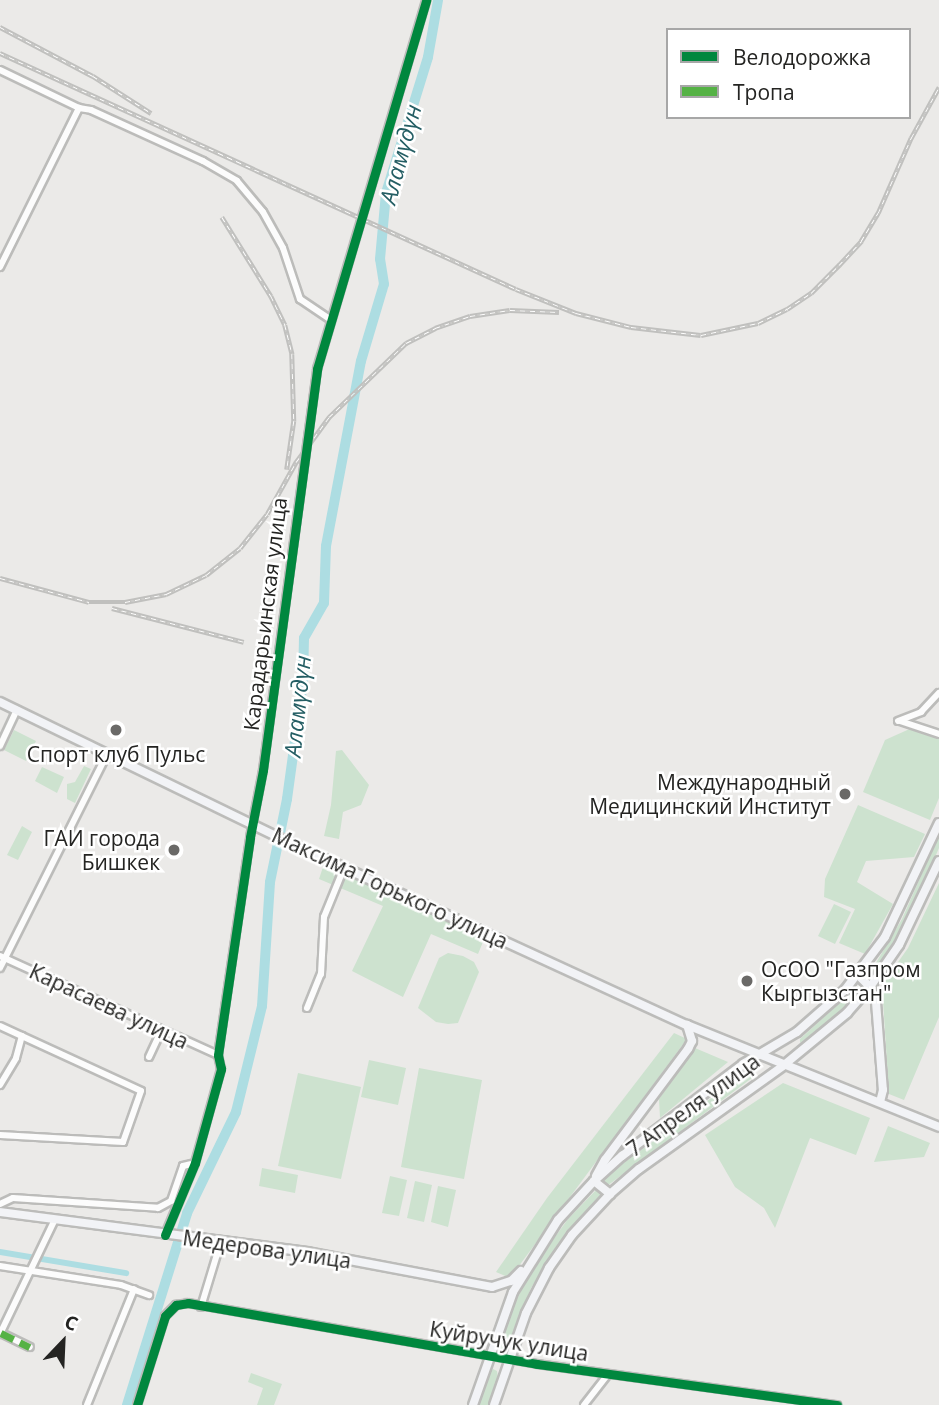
<!DOCTYPE html>
<meta charset="utf-8">
<style>
body{margin:0}
#map{position:relative;width:939px;height:1405px;overflow:hidden;background:#ebeae8;font-family:"Open Sans",sans-serif}
div>[style]{position:absolute}
.green>*{inset:0;background:#cde2cf}
.canal>*{height:6px;margin:-3px;padding:0 3px;transform-origin:3px;border-radius:3px;background:#addde2}
.river>*{height:10px;margin:-5px;padding:0 5px;transform-origin:5px;border-radius:5px;background:#addde2}
.roads{filter:drop-shadow(2px 0 #bcbcba) drop-shadow(-2px 0 #bcbcba) drop-shadow(0 2px #bcbcba) drop-shadow(0 -2px #bcbcba)}
.minor>*{height:6px;margin:-3px;padding:0 3px;transform-origin:3px;border-radius:3px;background:#fcfcfc}
.major>*{height:8px;margin:-4px;padding:0 4px;transform-origin:4px;border-radius:4px;background:#f2f3f6}
.rail>*{height:4.5px;margin-top:-2.25px;transform-origin:0;background:repeating-linear-gradient(90deg,#fff 0 5px,#c0c0be 0 10px);box-sizing:border-box;border-block:2px solid #c0c0be}
.quiet>*{height:7px;margin-top:-3.5px;transform-origin:0;background:repeating-linear-gradient(90deg,#55b245 0 14px,transparent 0 21px)}
.cycleway>*{height:9px;margin:-4.5px;padding:0 4.5px;transform-origin:4.5px;border-radius:4.5px;background:#00873e}
.dots>*{width:19px;height:19px;translate:-50% -50%;box-sizing:border-box;border:4px solid #fff;border-radius:50%}
span{translate:-50% -50%;white-space:nowrap;text-align:center;line-height:1.15;-webkit-text-stroke:5px #fff;paint-order:stroke}
.street-label{font-size:21px;color:#242422}
.poi-label{font-size:21px;color:#242422}
.right{translate:-100% -50%;text-align:right}
.left{translate:0 -50%;text-align:left}
.water-label{font-size:23px;color:#245e64;font-style:italic}
.legend{position:absolute;left:666px;top:28px;width:245px;height:91px;box-sizing:border-box;background:#fff;border:2px solid #a7a7a7;margin:0;padding:9px 12px;list-style:none;font-size:21px;color:#242422}
.legend li{display:flex;align-items:center;gap:14px;height:35px}
.legend b{width:35px;border:2px solid #a7a7a7}
.north{position:absolute;left:28px;top:1307px;width:70px;height:70px;-webkit-text-stroke:5px #fff;paint-order:stroke;rotate:23deg;font-size:19px;font-weight:700;line-height:28px;text-align:center;color:#242422}
.north::after{content:'';display:block;margin:auto;width:24px;height:32px;background:#242422;clip-path:polygon(50% 0,100% 100%,50% 72%,0 100%)}
</style>
<div id="map">
<div class="green">
<div style="clip-path:polygon(914px 727px,939px 736px,939px 798px,930px 820px,863px 792px,885px 740px)"></div>
<div style="clip-path:polygon(14px 730px,36px 741px,26px 761px,4px 750px)"></div>
<div style="clip-path:polygon(342px 750px,369px 785px,361px 805px,343px 812px,339px 839px,324px 836px,331px 805px,336px 751px)"></div>
<div style="clip-path:polygon(84px 766px,91px 769px,75px 803px,67px 799px,67px 784px,75px 782px)"></div>
<div style="clip-path:polygon(42px 767px,64px 777px,57px 793px,35px 781px)"></div>
<div style="clip-path:polygon(858px 805px,925px 834px,914px 857px,866px 861px,857px 882px,893px 904px,865px 954px,839px 943px,855px 909px,824px 897px,825px 879px)"></div>
<div style="clip-path:polygon(22px 826px,32px 832px,18px 860px,7px 855px)"></div>
<div style="clip-path:polygon(939px 835px,939px 848px,915px 904px,880px 965px,867px 978px,902px 919px)"></div>
<div style="clip-path:polygon(324px 864px,485px 937px,478px 954px,431px 934px,403px 997px,352px 971px,383px 906px,319px 879px)"></div>
<div style="clip-path:polygon(939px 883px,939px 1017px,904px 1100px,889px 1094px,882px 985px,908px 948px)"></div>
<div style="clip-path:polygon(834px 904px,851px 912px,835px 944px,818px 936px)"></div>
<div style="clip-path:polygon(448px 953px,463px 956px,474px 962px,479px 972px,458px 1023px,448px 1024px,436px 1022px,418px 1008px,439px 958px)"></div>
<div style="clip-path:polygon(858px 986px,859px 993px,835px 1017px,800px 1043px,800px 1039px)"></div>
<div style="clip-path:polygon(674px 1033px,687px 1039px,510px 1278px,496px 1272px,547px 1198px)"></div>
<div style="clip-path:polygon(695px 1048px,728px 1062px,660px 1118px,659px 1099px)"></div>
<div style="clip-path:polygon(369px 1060px,406px 1068px,398px 1105px,361px 1097px)"></div>
<div style="clip-path:polygon(419px 1068px,482px 1080px,464px 1179px,401px 1167px)"></div>
<div style="clip-path:polygon(749px 1070px,756px 1075px,607px 1186px,602px 1179px)"></div>
<div style="clip-path:polygon(298px 1073px,361px 1087px,341px 1179px,278px 1166px)"></div>
<div style="clip-path:polygon(783px 1083px,870px 1118px,856px 1155px,810px 1138px,775px 1228px,764px 1208px,735px 1187px,705px 1135px)"></div>
<div style="clip-path:polygon(888px 1126px,930px 1143px,924px 1157px,874px 1162px)"></div>
<div style="clip-path:polygon(262px 1168px,298px 1175px,295px 1193px,259px 1186px)"></div>
<div style="clip-path:polygon(390px 1176px,407px 1180px,399px 1216px,382px 1213px)"></div>
<div style="clip-path:polygon(415px 1181px,432px 1185px,424px 1222px,407px 1218px)"></div>
<div style="clip-path:polygon(438px 1186px,456px 1190px,448px 1227px,431px 1222px)"></div>
<div style="clip-path:polygon(596px 1190px,600px 1190px,601px 1195px,558px 1246px,531px 1288px,507px 1350px,497px 1352px,500px 1334px,531px 1270px,568px 1219px)"></div>
<div style="clip-path:polygon(493px 1369px,497px 1371px,498px 1378px,489px 1405px,477px 1405px,488px 1374px)"></div>
<div style="clip-path:polygon(251px 1373px,282px 1384px,274px 1405px,257px 1405px,263px 1388px,248px 1382px)"></div>
</div>
<div class="canal">
<div style="left:0;top:1252px;width:128px;rotate:9.5deg"></div>
</div>
<div class="river">
<div style="left:127px;top:1405px;width:201px;rotate:-72.6deg"></div>
<div style="left:187px;top:1213px;width:112px;rotate:-64.1deg"></div>
<div style="left:236px;top:1112px;width:109px;rotate:-76.2deg"></div>
<div style="left:262px;top:1006px;width:124px;rotate:-86.3deg"></div>
<div style="left:270px;top:882px;width:85px;rotate:-78.4deg"></div>
<div style="left:287px;top:799px;width:118px;rotate:-82.2deg"></div>
<div style="left:303px;top:682px;width:44px;rotate:-88.7deg"></div>
<div style="left:304px;top:638px;width:40px;rotate:-60.3deg"></div>
<div style="left:324px;top:603px;width:57px;rotate:-88deg"></div>
<div style="left:326px;top:546px;width:188px;rotate:-79.3deg"></div>
<div style="left:361px;top:361px;width:80px;rotate:-73.4deg"></div>
<div style="left:384px;top:284px;width:25px;rotate:-99deg"></div>
<div style="left:380px;top:259px;width:66px;rotate:-84.8deg"></div>
<div style="left:386px;top:193px;width:142px;rotate:-72.8deg"></div>
<div style="left:428px;top:57px;width:58px;rotate:-80deg"></div>
</div>
<div class="roads">
<div class="minor">
<div style="left:0;top:70px;width:88px;rotate:25.7deg"></div>
<div style="left:79px;top:108px;width:12px;rotate:9deg"></div>
<div style="left:91px;top:110px;width:123px;rotate:24.5deg"></div>
<div style="left:203px;top:161px;width:39px;rotate:30deg"></div>
<div style="left:237px;top:181px;width:40px;rotate:50deg"></div>
<div style="left:263px;top:212px;width:41px;rotate:60.9deg"></div>
<div style="left:283px;top:248px;width:54px;rotate:71.6deg"></div>
<div style="left:300px;top:299px;width:37px;rotate:34deg"></div>
<div style="left:0;top:267px;width:178px;rotate:-63.6deg"></div>
<div style="left:898px;top:721px;width:25px;rotate:-21deg"></div>
<div style="left:921px;top:712px;width:26px;rotate:-47deg"></div>
<div style="left:900px;top:721px;width:41px;rotate:18.4deg"></div>
<div style="left:0;top:746px;width:40px;rotate:-65deg"></div>
<div style="left:0;top:956px;width:239px;rotate:24.4deg"></div>
<div style="left:0;top:968px;width:239px;rotate:-63.4deg"></div>
<div style="left:307px;top:1008px;width:37px;rotate:-68deg"></div>
<div style="left:321px;top:974px;width:57px;rotate:-87deg"></div>
<div style="left:324px;top:917px;width:53px;rotate:-67.8deg"></div>
<div style="left:0;top:1026px;width:155px;rotate:24.7deg"></div>
<div style="left:141px;top:1091px;width:54px;rotate:109.4deg"></div>
<div style="left:123px;top:1142px;width:123px;rotate:-176.7deg"></div>
<div style="left:149px;top:1057px;width:29px;rotate:-65deg"></div>
<div style="left:0;top:1085px;width:31px;rotate:-59deg"></div>
<div style="left:16px;top:1058px;width:23px;rotate:-75deg"></div>
<div style="left:0;top:1204px;width:14px;rotate:-25deg"></div>
<div style="left:13px;top:1198px;width:145px;rotate:3.9deg"></div>
<div style="left:158px;top:1208px;width:15px;rotate:-28deg"></div>
<div style="left:171px;top:1201px;width:37px;rotate:-71deg"></div>
<div style="left:183px;top:1166px;width:12px;rotate:-14deg"></div>
<div style="left:165px;top:1235px;width:78px;rotate:-67.4deg"></div>
<div style="left:195px;top:1163px;width:98px;rotate:-74.5deg"></div>
<div style="left:221px;top:1069px;width:14px;rotate:-102deg"></div>
<div style="left:218px;top:1055px;width:220px;rotate:-81.6deg"></div>
<div style="left:250px;top:837px;width:68px;rotate:-79deg"></div>
<div style="left:263px;top:770px;width:405px;rotate:-82.3deg"></div>
<div style="left:317px;top:369px;width:385px;rotate:-73.5deg"></div>
<div style="left:0;top:1266px;width:122px;rotate:8.9deg"></div>
<div style="left:121px;top:1285px;width:30px;rotate:20deg"></div>
<div style="left:201px;top:1307px;width:69px;rotate:-73.1deg"></div>
<div style="left:1px;top:1333px;width:32px;rotate:26deg"></div>
<div style="left:0;top:1334px;width:127px;rotate:-64.4deg"></div>
<div style="left:87px;top:1405px;width:125px;rotate:-67.9deg"></div>
<div style="left:137px;top:1405px;width:93px;rotate:-72.5deg"></div>
<div style="left:165px;top:1316px;width:16px;rotate:-45deg"></div>
<div style="left:176px;top:1305px;width:12px;rotate:-9deg"></div>
<div style="left:188px;top:1303px;width:354px;rotate:9.9deg"></div>
<div style="left:537px;top:1364px;width:303px;rotate:7.8deg"></div>
<div style="left:584px;top:1405px;width:39px;rotate:-52deg"></div>
</div>
<div class="major">
<div style="left:0;top:702px;width:328px;rotate:25.9deg"></div>
<div style="left:295px;top:845px;width:431px;rotate:24.7deg"></div>
<div style="left:687px;top:1025px;width:272px;rotate:22deg"></div>
<div style="left:858px;top:975px;width:17px;rotate:45deg"></div>
<div style="left:870px;top:987px;width:16px;rotate:68deg"></div>
<div style="left:876px;top:1002px;width:88px;rotate:85.5deg"></div>
<div style="left:883px;top:1090px;width:12px;rotate:104deg"></div>
<div style="left:596px;top:1176px;width:18px;rotate:-61deg"></div>
<div style="left:605px;top:1160px;width:139px;rotate:-53.2deg"></div>
<div style="left:688px;top:1049px;width:9px;rotate:-63deg"></div>
<div style="left:692px;top:1041px;width:17px;rotate:-107deg"></div>
<div style="left:594px;top:1181px;width:21px;rotate:39deg"></div>
<div style="left:0;top:1212px;width:310px;rotate:7.4deg"></div>
<div style="left:307px;top:1252px;width:188px;rotate:10.7deg"></div>
<div style="left:492px;top:1287px;width:20px;rotate:-18deg"></div>
<div style="left:511px;top:1281px;width:14px;rotate:-45deg"></div>
<div style="left:473px;top:1405px;width:120px;rotate:-70.5deg"></div>
<div style="left:513px;top:1292px;width:85px;rotate:-58deg"></div>
<div style="left:558px;top:1220px;width:53px;rotate:-47.3deg"></div>
<div style="left:594px;top:1181px;width:38px;rotate:-42deg"></div>
<div style="left:622px;top:1156px;width:152px;rotate:-37.2deg"></div>
<div style="left:743px;top:1064px;width:63px;rotate:-30.7deg"></div>
<div style="left:797px;top:1032px;width:64px;rotate:-41.2deg"></div>
<div style="left:845px;top:990px;width:66px;rotate:-53deg"></div>
<div style="left:885px;top:937px;width:126px;rotate:-64.7deg"></div>
<div style="left:494px;top:1405px;width:97px;rotate:-70.8deg"></div>
<div style="left:526px;top:1313px;width:51px;rotate:-62.9deg"></div>
<div style="left:549px;top:1268px;width:40px;rotate:-55.1deg"></div>
<div style="left:572px;top:1235px;width:56px;rotate:-47.2deg"></div>
<div style="left:610px;top:1194px;width:38px;rotate:-41deg"></div>
<div style="left:639px;top:1169px;width:178px;rotate:-35.6deg"></div>
<div style="left:784px;top:1065px;width:82px;rotate:-39.5deg"></div>
<div style="left:847px;top:1013px;width:35px;rotate:-49deg"></div>
<div style="left:870px;top:987px;width:51px;rotate:-55.4deg"></div>
<div style="left:899px;top:945px;width:93px;rotate:-64.5deg"></div>
</div>
</div>
<div class="rail">
<div style="left:0;top:27px;width:105px;rotate:27.8deg"></div>
<div style="left:93px;top:76px;width:69px;rotate:32.5deg"></div>
<div style="left:0;top:53px;width:567px;rotate:24.58deg"></div>
<div style="left:516px;top:289px;width:65px;rotate:21.8deg"></div>
<div style="left:576px;top:313px;width:57px;rotate:14.3deg"></div>
<div style="left:631px;top:327px;width:70px;rotate:6.5deg"></div>
<div style="left:701px;top:335px;width:58px;rotate:-11.9deg"></div>
<div style="left:758px;top:323px;width:32px;rotate:-26deg"></div>
<div style="left:787px;top:309px;width:29px;rotate:-34deg"></div>
<div style="left:811px;top:293px;width:40px;rotate:-45deg"></div>
<div style="left:839px;top:265px;width:33px;rotate:-47deg"></div>
<div style="left:861px;top:241px;width:33px;rotate:-59deg"></div>
<div style="left:878px;top:213px;width:82px;rotate:-66.3deg"></div>
<div style="left:911px;top:138px;width:58px;rotate:-61.2deg"></div>
<div style="left:222px;top:217px;width:93px;rotate:58.2deg"></div>
<div style="left:271px;top:296px;width:32px;rotate:64deg"></div>
<div style="left:285px;top:325px;width:30px;rotate:76deg"></div>
<div style="left:292px;top:354px;width:67px;rotate:88.3deg"></div>
<div style="left:294px;top:421px;width:49px;rotate:98.3deg"></div>
<div style="left:0;top:578px;width:92px;rotate:15.1deg"></div>
<div style="left:89px;top:602px;width:36px"></div>
<div style="left:125px;top:602px;width:42px;rotate:-11deg"></div>
<div style="left:166px;top:594px;width:44px;rotate:-25.4deg"></div>
<div style="left:206px;top:575px;width:43px;rotate:-38.5deg"></div>
<div style="left:240px;top:548px;width:43px;rotate:-51.5deg"></div>
<div style="left:267px;top:514px;width:60px;rotate:-60.9deg"></div>
<div style="left:296px;top:462px;width:56px;rotate:-53.7deg"></div>
<div style="left:329px;top:417px;width:107px;rotate:-43.9deg"></div>
<div style="left:406px;top:343px;width:33px;rotate:-27deg"></div>
<div style="left:435px;top:328px;width:37px;rotate:-19deg"></div>
<div style="left:470px;top:316px;width:40px;rotate:-8.5deg"></div>
<div style="left:510px;top:310px;width:49px;rotate:2.3deg"></div>
<div style="left:112px;top:608px;width:136px;rotate:14.4deg"></div>
</div>
<div class="quiet">
<div style="left:1px;top:1333px;width:32px;rotate:26deg"></div>
</div>
<div class="cycleway">
<div style="left:165px;top:1235px;width:78px;rotate:-67.4deg"></div>
<div style="left:195px;top:1163px;width:98px;rotate:-74.5deg"></div>
<div style="left:221px;top:1069px;width:14px;rotate:-102deg"></div>
<div style="left:218px;top:1055px;width:220px;rotate:-81.6deg"></div>
<div style="left:250px;top:837px;width:68px;rotate:-79deg"></div>
<div style="left:263px;top:770px;width:405px;rotate:-82.3deg"></div>
<div style="left:317px;top:369px;width:385px;rotate:-73.5deg"></div>
<div style="left:137px;top:1405px;width:93px;rotate:-72.5deg"></div>
<div style="left:165px;top:1316px;width:16px;rotate:-45deg"></div>
<div style="left:176px;top:1305px;width:12px;rotate:-9deg"></div>
<div style="left:188px;top:1303px;width:354px;rotate:9.9deg"></div>
<div style="left:537px;top:1364px;width:303px;rotate:7.8deg"></div>
</div>
<div class="dots">
<div style="left:116px;top:730px;background:#6a6967"></div>
<div style="left:845px;top:794px;background:#6a6967"></div>
<div style="left:174px;top:850px;background:#6a6967"></div>
<div style="left:747px;top:981px;background:#6a6967"></div>
</div>
<div class="street-label">
<span style="left:265px;top:614px;rotate:-83deg">Карадарьинская улица</span>
<span style="left:390px;top:888px;rotate:25deg">Максима Горького улица</span>
<span style="left:109px;top:1006px;rotate:25deg">Карасаева улица</span>
<span style="left:693px;top:1105px;rotate:-36deg">7 Апреля улица</span>
<span style="left:267px;top:1249px;rotate:8deg">Медерова улица</span>
<span style="left:509px;top:1341px;rotate:9deg">Куйручук улица</span>
</div>
<div class="poi-label">
<span style="left:116px;top:754px">Спорт клуб Пульс</span>
<span class="right" style="left:831px;top:794px">Международный<br>Медицинский Институт</span>
<span class="right" style="left:160px;top:850px">ГАИ города<br>Бишкек</span>
<span class="left" style="left:761px;top:981px">ОсОО "Газпром<br>Кыргызстан"</span>
</div>
<div class="water-label">
<span style="left:400px;top:154px;rotate:-75deg">Аламүдүн</span>
<span style="left:297px;top:706px;rotate:-84deg">Аламүдүн</span>
</div>
<ul class="legend">
<li><b style="height:9px;background:#00873e"></b>Велодорожка</li>
<li><b style="height:9px;background:#55b245"></b>Тропа</li>
</ul>
<div class="north">С</div>
</div>
